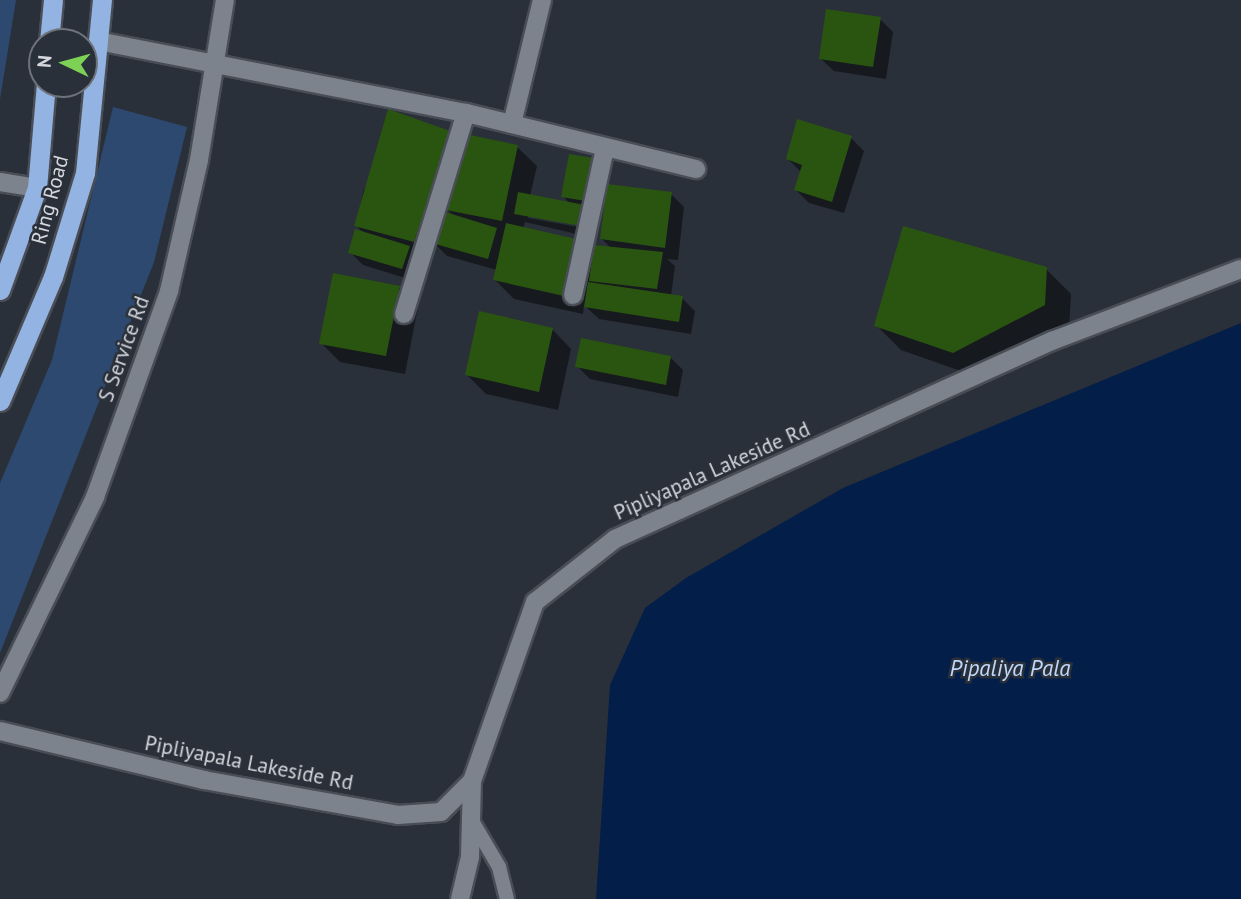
<!DOCTYPE html>
<style>
body{margin:0}
#map{position:relative;width:1241px;height:899px;overflow:hidden;background:#2a3039;font-family:"PT Sans",sans-serif}
div>[style]{position:absolute}
.green>*{inset:0;background:#2e4970}
.water>*{inset:0;background:#021e49}
.shadow>*{inset:0;background:#0007}
.building>*{inset:0;background:#2a5510}
.roads{filter:drop-shadow(2px 0 #494d55) drop-shadow(-2px 0 #494d55) drop-shadow(0 2px #494d55) drop-shadow(0 -2px #494d55)}
.service>*{height:14px;margin:-7px;padding:0 7px;transform-origin:7px;border-radius:7px;background:#7c838d}
.minor>*{height:18px;margin:-9px;padding:0 9px;transform-origin:9px;border-radius:9px;background:#7c838d}
.tertiary>*{height:18px;margin:-9px;padding:0 9px;transform-origin:9px;border-radius:9px;background:#7c838d}
.trunk>*{height:19px;margin:-9.5px;padding:0 9.5px;transform-origin:9.5px;border-radius:9.5px;background:#93b3e2}
span{translate:-50% -50%;white-space:nowrap;text-align:center;line-height:1.15;-webkit-text-stroke:5px #2a3039;paint-order:stroke}
.street-label{font-size:21px;color:#d4d7dd}
.water-label{font-size:23px;color:#bfd7fa;font-style:italic}
.north{position:absolute;left:28px;top:28px;width:70px;height:70px;box-sizing:border-box;background:#2a3039;border:2px solid #6e737b;border-radius:50%;rotate:275deg;font-size:19px;font-weight:700;line-height:28px;text-align:center;color:#d4d7dd}
.north::after{content:'';display:block;margin:auto;width:24px;height:32px;background:#7dd154;clip-path:polygon(50% 0,100% 100%,50% 72%,0 100%)}
</style>
<div id="map">
<div class="green">
<div style="clip-path:polygon(0 0,16px 0,0 99px)"></div>
<div style="clip-path:polygon(113px 107px,187px 127px,154px 262px,0 653px,0 483px,52px 360px)"></div>
</div>
<div class="water">
<div style="clip-path:polygon(1241px 323px,1241px 899px,596px 899px,610px 685px,645px 608px,686px 578px,843px 488px)"></div>
</div>
<div class="shadow">
<div style="clip-path:polygon(880px 19px,893px 32px,886px 79px,834px 71px,821px 59px)"></div>
<div style="clip-path:polygon(evenodd,449px 133px,467px 150px,517px 147px,537px 166px,530px 196px,570px 204px,563px 196px,592px 160px,605px 173px,594px 238px,525px 222px,523px 229px,575px 240px,594px 259px,611px 248px,602px 239px,671px 194px,684px 207px,678px 260px,667px 259px,675px 266px,671px 296px,682px 298px,695px 311px,691px 334px,599px 319px,584px 305px,583px 314px,514px 299px,495px 280px,497px 270px,447px 256px,434px 243px,427px 254px,411px 250px,422px 260px,415px 281px,363px 265px,350px 252px,364px 234px,356px 225px,364px 189px,374px 193px,449px 133px,448px 210px,456px 218px,447px 215px,448px 210px,449px 133px,528px 215px,590px 226px,589px 229px,528px 218px,528px 215px)"></div>
<div style="clip-path:polygon(851px 138px,864px 151px,844px 213px,809px 203px,796px 190px,801px 172px,788px 159px)"></div>
<div style="clip-path:polygon(1046px 269px,1071px 294px,1069px 329px,978px 377px,901px 350px,876px 325px)"></div>
<div style="clip-path:polygon(399px 287px,418px 307px,405px 374px,340px 362px,321px 343px)"></div>
<div style="clip-path:polygon(552px 329px,571px 349px,558px 410px,486px 394px,467px 375px)"></div>
<div style="clip-path:polygon(670px 357px,683px 370px,678px 397px,590px 379px,577px 366px)"></div>
</div>
<div class="building">
<div style="clip-path:polygon(826px 9px,881px 17px,873px 67px,819px 59px)"></div>
<div style="clip-path:polygon(388px 109px,450px 131px,414px 242px,354px 226px)"></div>
<div style="clip-path:polygon(797px 119px,852px 136px,832px 202px,794px 190px,802px 165px,786px 159px)"></div>
<div style="clip-path:polygon(470px 135px,518px 145px,502px 221px,446px 210px)"></div>
<div style="clip-path:polygon(569px 154px,593px 158px,586px 201px,561px 197px)"></div>
<div style="clip-path:polygon(607px 184px,672px 192px,665px 248px,600px 239px)"></div>
<div style="clip-path:polygon(518px 192px,585px 205px,581px 226px,514px 214px)"></div>
<div style="clip-path:polygon(442px 211px,497px 228px,488px 259px,432px 243px)"></div>
<div style="clip-path:polygon(506px 223px,576px 239px,564px 296px,493px 280px)"></div>
<div style="clip-path:polygon(903px 226px,1047px 267px,1045px 305px,953px 353px,874px 326px)"></div>
<div style="clip-path:polygon(355px 229px,410px 246px,402px 269px,348px 253px)"></div>
<div style="clip-path:polygon(594px 245px,663px 252px,657px 289px,589px 281px)"></div>
<div style="clip-path:polygon(333px 273px,400px 286px,386px 356px,319px 344px)"></div>
<div style="clip-path:polygon(588px 282px,683px 296px,679px 322px,584px 307px)"></div>
<div style="clip-path:polygon(479px 311px,553px 328px,539px 392px,465px 375px)"></div>
<div style="clip-path:polygon(581px 338px,671px 356px,666px 385px,575px 367px)"></div>
</div>
<div class="roads">
<div class="service">
<div style="left:471px;top:819px;width:56px;rotate:59.7deg"></div>
<div style="left:499px;top:867px;width:33px;rotate:76deg"></div>
</div>
<div class="minor">
<div style="left:98px;top:41px;width:375px;rotate:11.1deg"></div>
<div style="left:466px;top:113px;width:237px;rotate:13.7deg"></div>
<div style="left:512px;top:124px;width:128px;rotate:-76.4deg"></div>
<div style="left:0;top:182px;width:37px;rotate:9deg"></div>
<div style="left:573px;top:295px;width:150px;rotate:-77.7deg"></div>
<div style="left:404px;top:314px;width:210px;rotate:-72.9deg"></div>
<div style="left:460px;top:899px;width:43px;rotate:-76.6deg"></div>
<div style="left:470px;top:857px;width:76px;rotate:-88.5deg"></div>
</div>
<div class="tertiary">
<div style="left:0;top:693px;width:218px;rotate:-64.1deg"></div>
<div style="left:95px;top:497px;width:219px;rotate:-70.2deg"></div>
<div style="left:169px;top:291px;width:134px;rotate:-77.1deg"></div>
<div style="left:199px;top:160px;width:162px;rotate:-80.8deg"></div>
<div style="left:0;top:731px;width:210px;rotate:13.5deg"></div>
<div style="left:204px;top:780px;width:197px;rotate:10.2deg"></div>
<div style="left:398px;top:815px;width:43px;rotate:-4deg"></div>
<div style="left:441px;top:812px;width:44px;rotate:-45deg"></div>
<div style="left:472px;top:781px;width:190px;rotate:-70.6deg"></div>
<div style="left:535px;top:602px;width:102px;rotate:-38.2deg"></div>
<div style="left:615px;top:539px;width:480px;rotate:-24.4deg"></div>
<div style="left:1052px;top:341px;width:202px;rotate:-20.9deg"></div>
</div>
<div class="trunk">
<div style="left:49px;top:42px;width:42px;rotate:-84.6deg"></div>
<div style="left:0;top:290px;width:109px;rotate:-70.1deg"></div>
<div style="left:37px;top:188px;width:104px;rotate:-85.1deg"></div>
<div style="left:0;top:401px;width:135px;rotate:-66.9deg"></div>
<div style="left:53px;top:277px;width:109px;rotate:-72.9deg"></div>
<div style="left:85px;top:173px;width:174px;rotate:-84.4deg"></div>
</div>
</div>
<div class="street-label">
<span style="left:50px;top:200px;rotate:-75deg">Ring Road</span>
<span style="left:124px;top:349px;rotate:-70deg">S Service Rd</span>
<span style="left:712px;top:471px;rotate:-24deg">Pipliyapala Lakeside Rd</span>
<span style="left:249px;top:763px;rotate:11deg">Pipliyapala Lakeside Rd</span>
</div>
<div class="water-label">
<span style="left:1010px;top:668px">Pipaliya Pala</span>
</div>
<div class="north">N</div>
</div>
